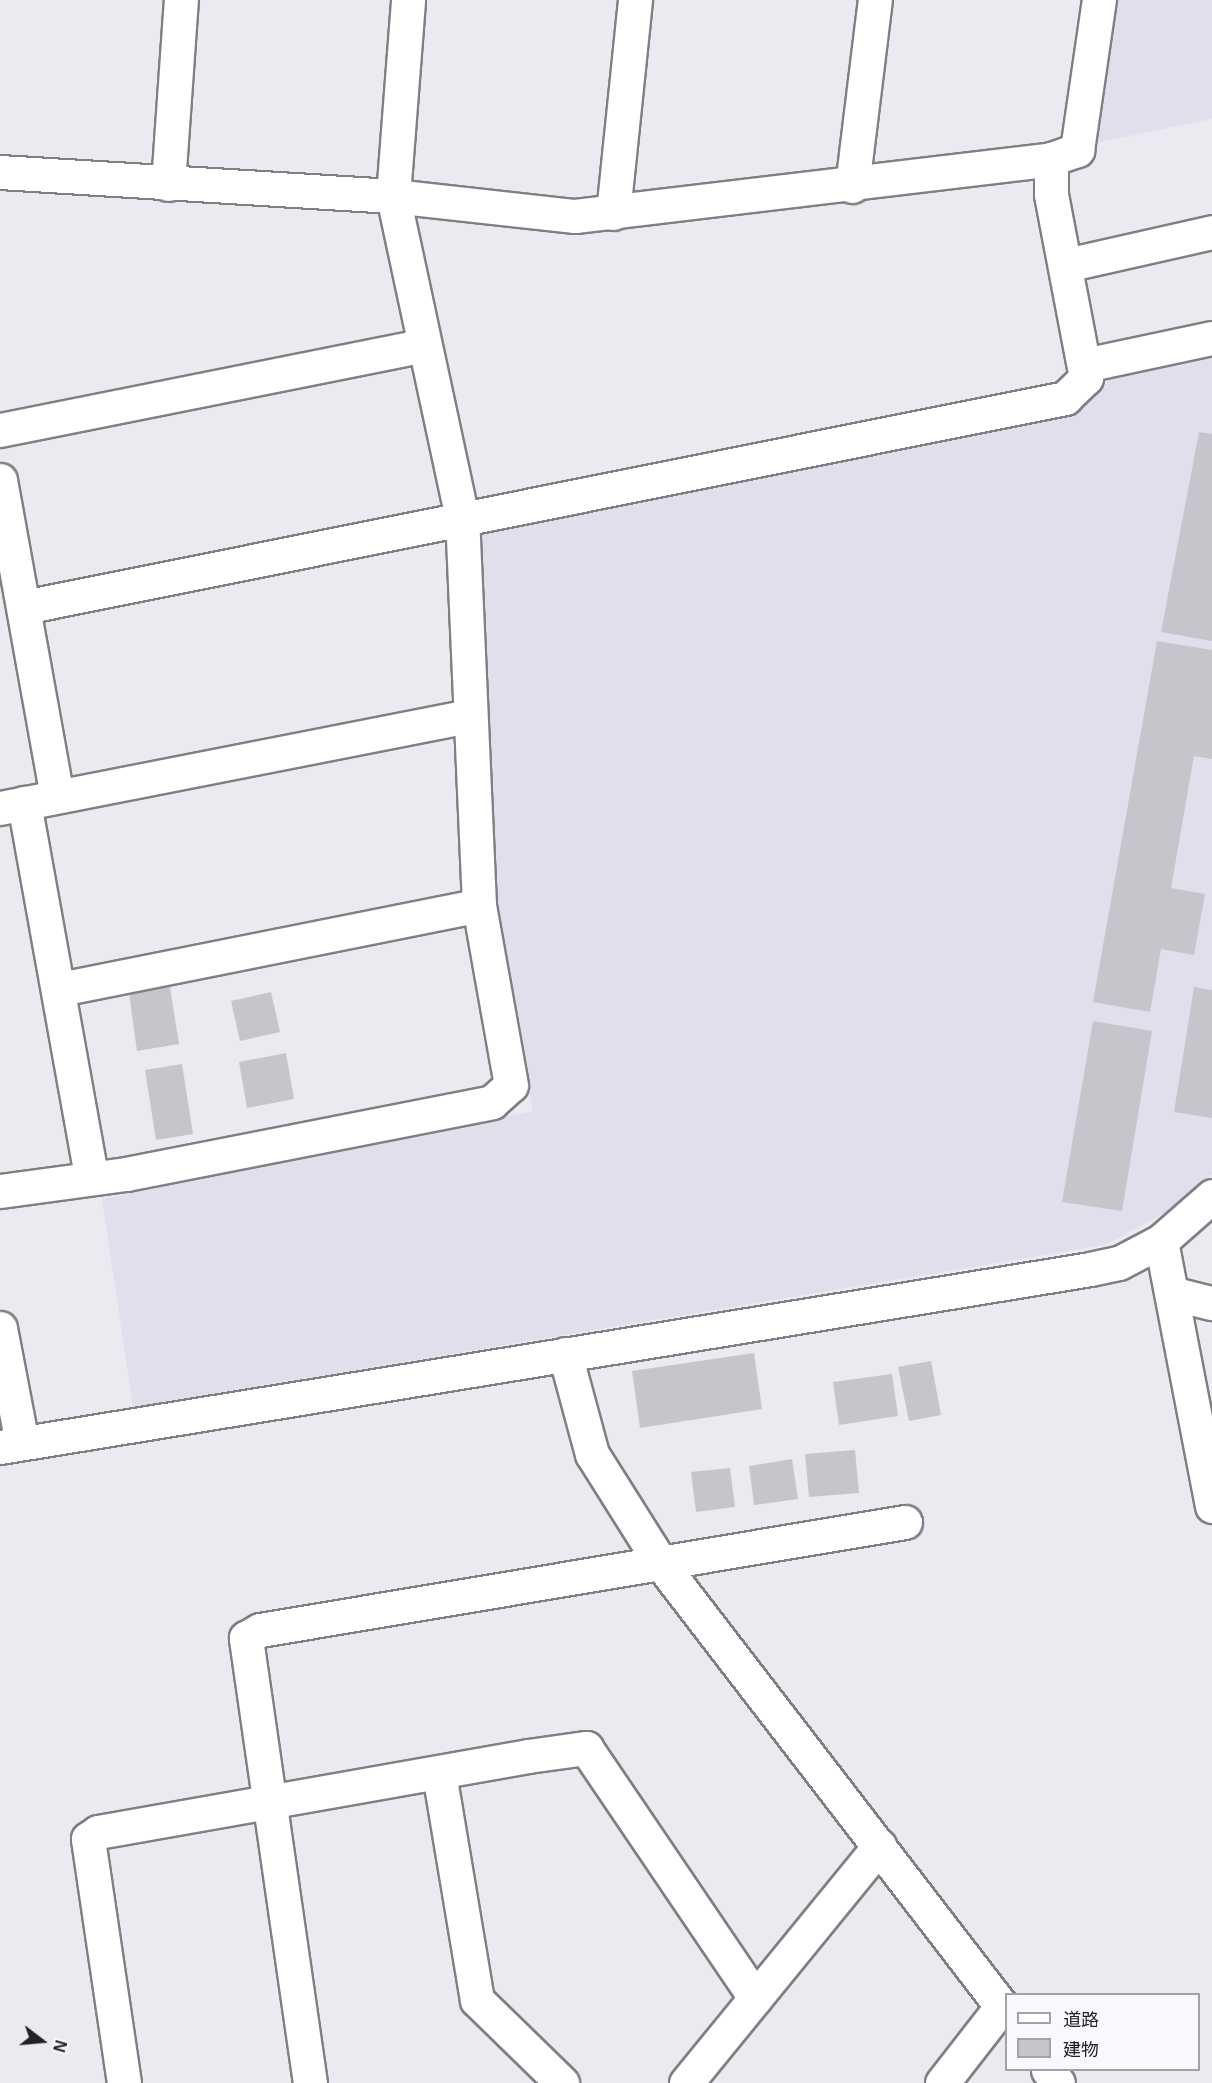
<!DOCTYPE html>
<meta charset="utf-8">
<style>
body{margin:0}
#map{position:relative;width:1212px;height:2083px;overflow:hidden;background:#ebeaf0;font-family:Helvetica,"Noto Sans JP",sans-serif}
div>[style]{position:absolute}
.built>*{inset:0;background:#e0e0ed}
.building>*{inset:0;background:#c6c5cb}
.roads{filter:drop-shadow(2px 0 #7f7f84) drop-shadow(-2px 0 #7f7f84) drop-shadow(0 2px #7f7f84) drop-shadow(0 -2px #7f7f84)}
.minor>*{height:33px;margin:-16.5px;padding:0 16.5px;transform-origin:16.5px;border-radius:16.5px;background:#fff}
.tertiary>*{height:33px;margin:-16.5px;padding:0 16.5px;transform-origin:16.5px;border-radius:16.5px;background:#fff}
span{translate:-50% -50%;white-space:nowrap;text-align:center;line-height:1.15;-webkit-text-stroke:6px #f8f8fe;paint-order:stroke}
.legend{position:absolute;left:1005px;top:1993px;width:195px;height:78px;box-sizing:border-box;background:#f8f8fe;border:2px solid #a2a2a7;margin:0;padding:8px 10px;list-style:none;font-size:18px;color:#222224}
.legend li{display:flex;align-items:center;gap:12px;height:30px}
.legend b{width:30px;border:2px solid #a2a2a7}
.north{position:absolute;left:12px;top:2011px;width:60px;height:60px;-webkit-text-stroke:4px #f8f8fe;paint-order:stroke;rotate:106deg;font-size:16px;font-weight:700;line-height:24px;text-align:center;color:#222224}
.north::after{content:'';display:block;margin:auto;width:21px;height:27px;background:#222224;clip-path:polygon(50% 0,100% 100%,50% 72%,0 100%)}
</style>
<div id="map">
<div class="built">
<div style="clip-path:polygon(1109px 0,1212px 0,1212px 119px,1095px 143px)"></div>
<div style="clip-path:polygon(1212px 352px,1212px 1174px,1183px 1203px,1105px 1245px,133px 1407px,102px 1199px,533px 1111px,495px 901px,476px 537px,492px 525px,1085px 408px,1113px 374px)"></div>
</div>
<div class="building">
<div style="clip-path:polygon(1199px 432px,1212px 434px,1212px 641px,1161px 632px)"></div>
<div style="clip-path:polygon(1157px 641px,1212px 650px,1212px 759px,1194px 756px,1171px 888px,1205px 894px,1194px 955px,1161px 949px,1150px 1012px,1093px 1002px)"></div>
<div style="clip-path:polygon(170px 987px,179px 1044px,137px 1051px,129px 993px)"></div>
<div style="clip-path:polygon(1194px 987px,1212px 990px,1212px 1118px,1174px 1112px)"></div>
<div style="clip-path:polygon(271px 992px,280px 1032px,240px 1041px,231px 1001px)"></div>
<div style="clip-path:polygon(1093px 1021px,1152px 1031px,1122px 1211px,1062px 1202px)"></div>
<div style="clip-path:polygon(286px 1053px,294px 1099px,247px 1108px,239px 1062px)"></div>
<div style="clip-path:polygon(182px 1064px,193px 1134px,156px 1140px,145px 1070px)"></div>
<div style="clip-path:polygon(754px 1353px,762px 1409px,640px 1428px,632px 1371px)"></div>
<div style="clip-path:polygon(931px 1361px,941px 1415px,909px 1421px,898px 1367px)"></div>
<div style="clip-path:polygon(892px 1374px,898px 1416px,839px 1425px,833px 1382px)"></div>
<div style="clip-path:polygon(855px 1450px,859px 1493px,809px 1497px,805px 1454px)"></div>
<div style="clip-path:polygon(792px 1459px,798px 1499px,754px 1505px,749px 1466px)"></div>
<div style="clip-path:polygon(730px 1468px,735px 1507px,696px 1512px,691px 1472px)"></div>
</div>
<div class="roads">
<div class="minor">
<div style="left:0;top:172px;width:394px;rotate:3.5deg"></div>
<div style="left:393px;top:196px;width:183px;rotate:6.3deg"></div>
<div style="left:575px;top:216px;width:479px;rotate:-6.8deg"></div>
<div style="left:1051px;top:159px;width:28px;rotate:-19deg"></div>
<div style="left:1077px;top:150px;width:152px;rotate:-81.7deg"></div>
<div style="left:168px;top:184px;width:184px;rotate:-86deg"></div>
<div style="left:852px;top:186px;width:187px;rotate:-83deg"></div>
<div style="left:613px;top:213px;width:214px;rotate:-84.1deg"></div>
<div style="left:1066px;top:265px;width:150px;rotate:-12.7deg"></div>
<div style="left:1085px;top:365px;width:130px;rotate:-12deg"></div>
<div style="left:0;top:430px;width:432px;rotate:-11.3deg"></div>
<div style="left:0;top:480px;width:321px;rotate:79.8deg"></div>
<div style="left:24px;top:607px;width:1062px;rotate:-11.35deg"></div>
<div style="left:1065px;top:398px;width:29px;rotate:-44deg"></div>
<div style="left:1086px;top:378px;width:187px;rotate:-100.8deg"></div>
<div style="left:1051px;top:194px;width:35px;rotate:-90deg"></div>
<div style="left:24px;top:803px;width:379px;rotate:79.8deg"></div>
<div style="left:0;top:808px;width:476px;rotate:-11.1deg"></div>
<div style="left:60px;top:989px;width:427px;rotate:-11.3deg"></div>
<div style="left:0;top:1191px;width:127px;rotate:-7.7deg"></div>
<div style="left:126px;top:1174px;width:373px;rotate:-11.1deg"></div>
<div style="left:492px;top:1102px;width:25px;rotate:-42deg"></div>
<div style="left:511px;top:1085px;width:183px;rotate:-100.1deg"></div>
<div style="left:479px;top:905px;width:387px;rotate:-92.5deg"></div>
<div style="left:462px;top:518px;width:329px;rotate:-102.1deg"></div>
<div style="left:393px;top:196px;width:197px;rotate:-85.6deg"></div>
<div style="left:1161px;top:1241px;width:270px;rotate:79.1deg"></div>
<div style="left:1175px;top:1294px;width:38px;rotate:14deg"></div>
<div style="left:0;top:1328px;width:117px;rotate:79.2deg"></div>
<div style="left:565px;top:1354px;width:104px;rotate:74.9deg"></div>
<div style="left:592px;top:1454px;width:131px;rotate:57.8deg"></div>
<div style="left:662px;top:1565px;width:564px;rotate:52.42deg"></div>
<div style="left:439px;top:1773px;width:230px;rotate:80.5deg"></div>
<div style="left:477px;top:2000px;width:119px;rotate:44.3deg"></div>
<div style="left:1048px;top:2070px;width:16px;rotate:52deg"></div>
<div style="left:124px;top:2083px;width:247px;rotate:-98.4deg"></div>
<div style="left:88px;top:1839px;width:12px;rotate:-35deg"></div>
<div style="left:98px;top:1832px;width:437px;rotate:-10deg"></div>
<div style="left:528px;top:1756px;width:59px;rotate:-7.9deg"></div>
<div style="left:586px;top:1748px;width:302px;rotate:55.9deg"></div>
<div style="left:310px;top:2083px;width:450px;rotate:-98.2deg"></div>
<div style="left:246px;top:1638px;width:16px;rotate:-30deg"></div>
<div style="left:260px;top:1630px;width:654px;rotate:-9.51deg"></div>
<div style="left:686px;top:2083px;width:306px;rotate:-50.8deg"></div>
<div style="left:942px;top:2083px;width:98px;rotate:-52.1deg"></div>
</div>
<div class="tertiary">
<div style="left:0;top:1447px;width:1104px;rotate:-9.27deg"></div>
<div style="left:1090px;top:1269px;width:30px;rotate:-12deg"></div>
<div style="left:1119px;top:1263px;width:47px;rotate:-27.6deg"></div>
<div style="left:1161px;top:1241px;width:68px;rotate:-41.4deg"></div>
</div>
</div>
<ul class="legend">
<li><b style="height:8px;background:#fff"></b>道路</li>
<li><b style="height:16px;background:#c6c5cb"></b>建物</li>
</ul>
<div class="north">N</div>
</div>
